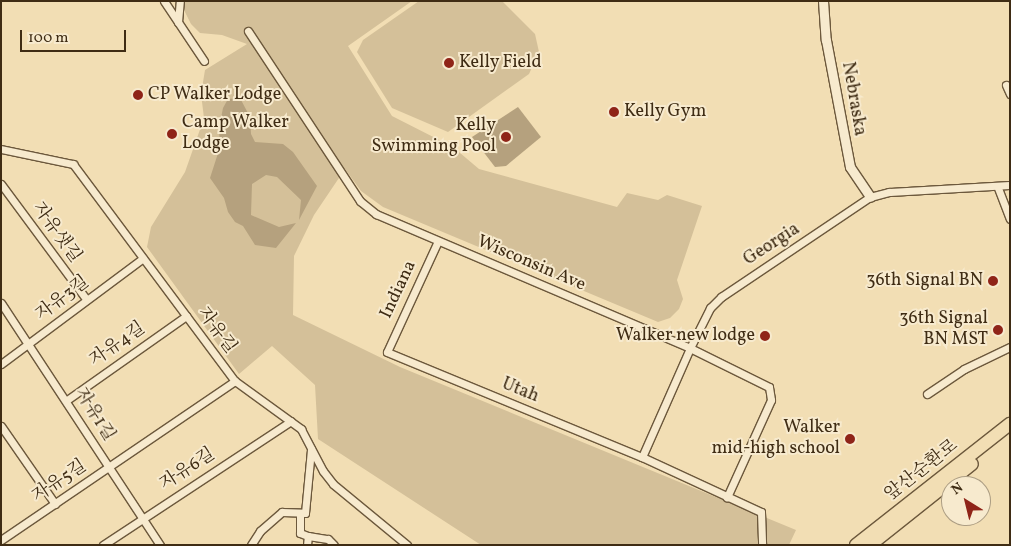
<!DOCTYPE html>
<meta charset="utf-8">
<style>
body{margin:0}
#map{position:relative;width:1011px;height:546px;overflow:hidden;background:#f2deb4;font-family:Vollkorn,"Noto Serif KR",serif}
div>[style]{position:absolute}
.green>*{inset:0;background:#d4c099}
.water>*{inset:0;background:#b5a17e}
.roads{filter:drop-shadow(1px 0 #6c583c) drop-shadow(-1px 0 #6c583c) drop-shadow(0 1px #6c583c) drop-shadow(0 -1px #6c583c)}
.street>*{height:7px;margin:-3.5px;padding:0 3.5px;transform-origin:3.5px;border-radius:3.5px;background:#f7eace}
.secondary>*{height:9px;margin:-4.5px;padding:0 4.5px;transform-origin:4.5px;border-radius:4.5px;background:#f7eace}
.highway>*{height:12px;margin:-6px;padding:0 6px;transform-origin:6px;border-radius:6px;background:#f2deb4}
.dots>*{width:14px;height:14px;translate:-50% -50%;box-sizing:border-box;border:2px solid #f7eace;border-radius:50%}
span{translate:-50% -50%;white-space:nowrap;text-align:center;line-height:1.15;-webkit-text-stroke:4px #f7eace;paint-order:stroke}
.poi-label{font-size:18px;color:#3f2c14}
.left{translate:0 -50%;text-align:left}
.right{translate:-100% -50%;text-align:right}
.street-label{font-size:18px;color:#3f2c14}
.frame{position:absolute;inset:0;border:2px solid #3f2c14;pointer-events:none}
.north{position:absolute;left:941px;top:476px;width:50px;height:50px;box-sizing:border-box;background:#f7eace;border:1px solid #ad9e84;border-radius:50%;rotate:324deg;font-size:14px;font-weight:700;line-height:20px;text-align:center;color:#3f2c14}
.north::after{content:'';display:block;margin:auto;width:18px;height:22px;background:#8f2418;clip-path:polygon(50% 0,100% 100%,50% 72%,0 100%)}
.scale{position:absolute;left:20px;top:30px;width:106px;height:22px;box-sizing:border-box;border:2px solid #3f2c14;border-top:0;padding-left:6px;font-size:15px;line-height:18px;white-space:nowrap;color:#3f2c14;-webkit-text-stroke:4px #f7eace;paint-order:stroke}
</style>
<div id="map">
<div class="green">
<div style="clip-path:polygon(184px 1px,412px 1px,348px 46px,392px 116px,453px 147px,479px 169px,617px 207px,627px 193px,658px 200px,667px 195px,702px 206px,677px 280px,683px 299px,679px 309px,670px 318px,658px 322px,383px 207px,361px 191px,345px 169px,314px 215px,294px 256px,293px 315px,400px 367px,796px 530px,789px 545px,481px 545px,318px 439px,315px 385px,272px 346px,239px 374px,147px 247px,151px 227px,185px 172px,204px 118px,201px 94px,205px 70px,247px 44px,222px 35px,200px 33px,191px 24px,184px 10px)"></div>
<div style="clip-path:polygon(419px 1px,502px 1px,535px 34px,539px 52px,529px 74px,448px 132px,392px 108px,357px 52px,363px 40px)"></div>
</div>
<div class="water">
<div style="clip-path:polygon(240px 98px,250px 117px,251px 134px,255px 142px,283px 144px,293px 152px,317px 186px,299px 220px,301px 200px,277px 177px,266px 175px,252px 184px,251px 215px,279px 227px,296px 223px,276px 248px,255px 245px,243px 226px,235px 222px,228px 212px,224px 198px,210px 178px,220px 147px,219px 128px,223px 108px,228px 99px)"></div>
<div style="clip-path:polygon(518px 107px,541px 137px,506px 166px,495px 167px,472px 137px)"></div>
</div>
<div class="roads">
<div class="street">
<div style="left:164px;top:1px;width:72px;rotate:56.3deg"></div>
<div style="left:178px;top:22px;width:21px;rotate:-85deg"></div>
<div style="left:248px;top:31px;width:204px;rotate:56.6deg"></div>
<div style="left:360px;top:201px;width:21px;rotate:39deg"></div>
<div style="left:376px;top:214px;width:341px;rotate:23.1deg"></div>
<div style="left:690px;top:348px;width:88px;rotate:26.3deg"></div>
<div style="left:769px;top:387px;width:13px;rotate:81deg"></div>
<div style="left:771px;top:400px;width:107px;rotate:114.4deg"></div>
<div style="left:1006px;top:85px;width:10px;rotate:66deg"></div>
<div style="left:1px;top:149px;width:74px;rotate:11.8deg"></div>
<div style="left:73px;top:164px;width:271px;rotate:53.3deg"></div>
<div style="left:235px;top:381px;width:82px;rotate:36deg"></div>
<div style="left:301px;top:429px;width:47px;rotate:62.4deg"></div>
<div style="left:323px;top:471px;width:16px;rotate:52deg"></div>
<div style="left:333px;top:484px;width:96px;rotate:39.5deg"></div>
<div style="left:1px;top:184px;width:143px;rotate:53.5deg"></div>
<div style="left:998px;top:188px;width:33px;rotate:69deg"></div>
<div style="left:438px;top:241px;width:122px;rotate:114.7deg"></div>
<div style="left:387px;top:352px;width:276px;rotate:22.4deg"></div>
<div style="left:642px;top:457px;width:131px;rotate:24.8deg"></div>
<div style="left:761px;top:512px;width:33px;rotate:88deg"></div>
<div style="left:1px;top:303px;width:290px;rotate:56.7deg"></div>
<div style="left:1px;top:364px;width:177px;rotate:-36.7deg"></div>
<div style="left:927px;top:394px;width:45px;rotate:-34deg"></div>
<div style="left:964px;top:369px;width:51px;rotate:-25.6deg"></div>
<div style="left:67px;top:400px;width:146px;rotate:-35.2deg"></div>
<div style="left:1px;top:426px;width:95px;rotate:55.3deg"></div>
<div style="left:642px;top:457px;width:119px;rotate:-66.2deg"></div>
<div style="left:690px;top:348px;width:45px;rotate:-63.4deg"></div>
<div style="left:710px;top:308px;width:16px;rotate:-45deg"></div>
<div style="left:721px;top:297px;width:179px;rotate:-33.9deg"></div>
<div style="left:870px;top:197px;width:20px;rotate:-15deg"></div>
<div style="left:889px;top:192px;width:121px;rotate:-3.3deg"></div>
<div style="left:300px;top:513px;width:20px;rotate:90deg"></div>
<div style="left:300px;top:533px;width:9px;rotate:21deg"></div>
<div style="left:1px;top:540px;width:283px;rotate:-34.2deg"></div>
<div style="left:103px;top:545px;width:225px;rotate:-33.4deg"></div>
<div style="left:251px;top:545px;width:17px;rotate:-57deg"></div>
<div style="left:260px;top:531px;width:29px;rotate:-41deg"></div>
<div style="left:282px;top:512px;width:23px;rotate:2deg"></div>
<div style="left:305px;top:513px;width:64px;rotate:-84.6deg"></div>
<div style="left:307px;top:545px;width:9px;rotate:-84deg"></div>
<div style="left:308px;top:536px;width:20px;rotate:9deg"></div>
<div style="left:328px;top:539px;width:8px;rotate:45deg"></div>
</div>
<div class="secondary">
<div style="left:823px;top:1px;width:39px;rotate:86deg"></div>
<div style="left:826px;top:40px;width:129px;rotate:79.3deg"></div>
<div style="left:850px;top:167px;width:36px;rotate:56deg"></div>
</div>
<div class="highway">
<div style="left:856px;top:545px;width:196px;rotate:-38.2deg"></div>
<div style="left:870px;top:545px;width:130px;rotate:-38.5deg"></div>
</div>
</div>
<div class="dots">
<div style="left:449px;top:63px;background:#8f2418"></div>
<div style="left:138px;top:95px;background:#8f2418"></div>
<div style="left:614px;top:112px;background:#8f2418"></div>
<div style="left:172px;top:134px;background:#8f2418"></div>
<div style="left:506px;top:137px;background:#8f2418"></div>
<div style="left:993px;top:281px;background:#8f2418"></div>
<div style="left:998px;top:330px;background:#8f2418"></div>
<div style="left:765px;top:336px;background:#8f2418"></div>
<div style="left:850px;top:439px;background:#8f2418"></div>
</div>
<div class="poi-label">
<span class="left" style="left:459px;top:63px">Kelly Field</span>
<span class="left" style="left:148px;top:95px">CP Walker Lodge</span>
<span class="left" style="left:624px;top:112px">Kelly Gym</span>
<span class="left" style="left:182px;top:134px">Camp Walker<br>Lodge</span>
<span class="right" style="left:496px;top:137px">Kelly<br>Swimming Pool</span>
<span class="right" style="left:983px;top:281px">36th Signal BN</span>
<span class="right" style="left:988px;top:330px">36th Signal<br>BN MST</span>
<span class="right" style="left:755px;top:336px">Walker new lodge</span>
<span class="right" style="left:840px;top:439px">Walker<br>mid-high school</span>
</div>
<div class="street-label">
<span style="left:853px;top:99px;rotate:80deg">Nebraska</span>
<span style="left:56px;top:233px;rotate:54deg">자유샛길</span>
<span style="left:772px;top:245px;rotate:-33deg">Georgia</span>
<span style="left:531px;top:264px;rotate:23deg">Wisconsin Ave</span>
<span style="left:399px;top:290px;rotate:-65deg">Indiana</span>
<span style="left:63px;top:299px;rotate:-37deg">자유3길</span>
<span style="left:216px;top:331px;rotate:53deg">자유길</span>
<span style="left:118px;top:345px;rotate:-35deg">자유4길</span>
<span style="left:520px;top:391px;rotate:22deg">Utah</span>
<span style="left:94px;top:415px;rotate:58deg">자유1길</span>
<span style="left:188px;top:470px;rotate:-33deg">자유6길</span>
<span style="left:922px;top:471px;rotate:-38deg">앞산순환로</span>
<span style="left:60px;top:482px;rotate:-34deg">자유5길</span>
</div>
<div class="frame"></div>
<div class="north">N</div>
<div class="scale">100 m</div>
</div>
